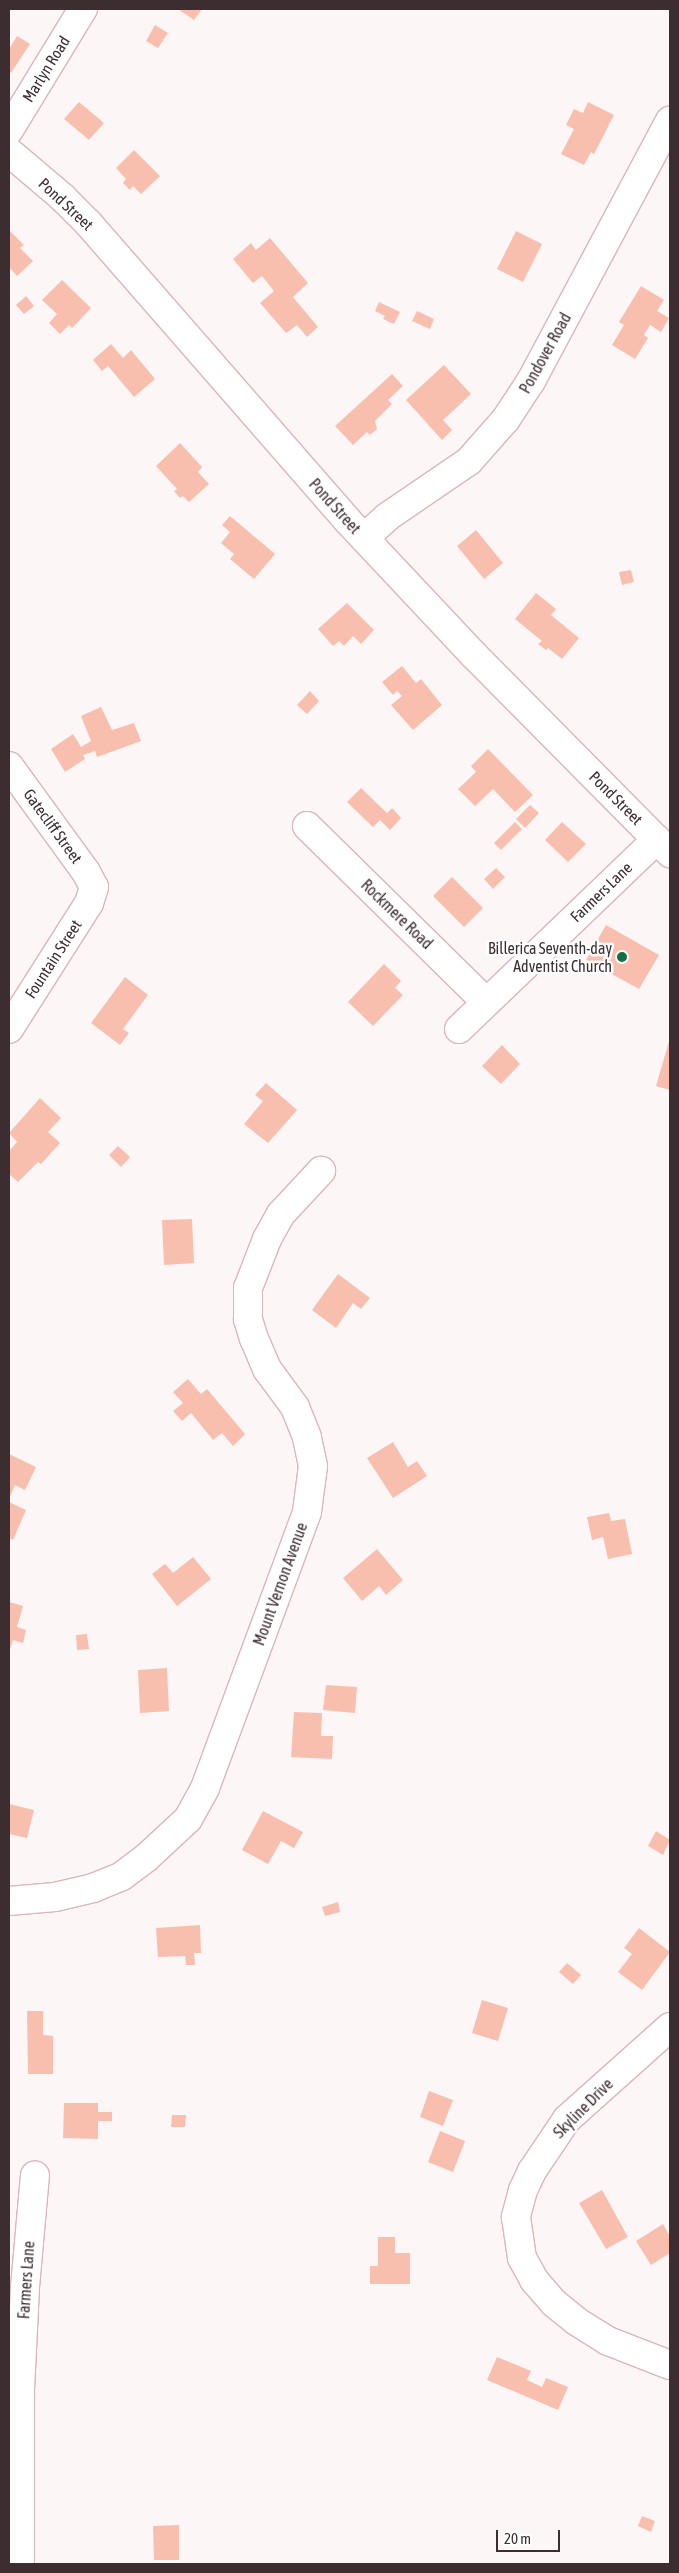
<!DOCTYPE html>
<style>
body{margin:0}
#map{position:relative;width:679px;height:2573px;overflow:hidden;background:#fdf6f7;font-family:"Asap Condensed",sans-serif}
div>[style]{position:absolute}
.building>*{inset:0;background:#f8bfae}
.roads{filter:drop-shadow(1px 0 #dab6bb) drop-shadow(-1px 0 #dab6bb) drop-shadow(0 1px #dab6bb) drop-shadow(0 -1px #dab6bb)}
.minor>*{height:28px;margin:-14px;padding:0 14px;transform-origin:14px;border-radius:14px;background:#fff}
.dots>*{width:14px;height:14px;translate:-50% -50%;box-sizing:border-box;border:2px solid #fff;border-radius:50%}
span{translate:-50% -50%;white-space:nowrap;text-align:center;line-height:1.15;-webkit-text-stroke:5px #fff;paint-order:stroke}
.street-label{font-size:16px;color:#3c2d30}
.poi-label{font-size:16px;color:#3c2d30}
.right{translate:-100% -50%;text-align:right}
.frame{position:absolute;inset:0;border:10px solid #3c2d30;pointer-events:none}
.scale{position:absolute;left:496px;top:2530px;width:64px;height:22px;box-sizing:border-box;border:2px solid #3c2d30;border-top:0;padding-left:6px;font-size:15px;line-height:18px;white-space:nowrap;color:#3c2d30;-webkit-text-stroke:4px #fff;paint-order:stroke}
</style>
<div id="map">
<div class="building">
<div style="clip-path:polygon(178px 9px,202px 9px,194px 20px)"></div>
<div style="clip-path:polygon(155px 25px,168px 33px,158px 48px,146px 41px)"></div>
<div style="clip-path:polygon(17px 36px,30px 44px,11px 73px,9px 71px,9px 49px)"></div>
<div style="clip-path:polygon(79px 102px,104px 123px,89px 140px,64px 119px)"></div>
<div style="clip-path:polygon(588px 102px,614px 115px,594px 154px,591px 152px,584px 165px,561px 154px,574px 129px,566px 125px,574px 109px,583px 113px)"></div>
<div style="clip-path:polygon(134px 150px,160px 176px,141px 194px,133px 186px,130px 190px,123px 183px,126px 179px,116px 168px)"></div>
<div style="clip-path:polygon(9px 230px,24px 245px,20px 248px,33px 261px,17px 276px,9px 267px)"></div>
<div style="clip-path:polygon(516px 231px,542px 244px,523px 282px,497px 269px)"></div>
<div style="clip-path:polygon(270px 238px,308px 283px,293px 297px,318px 327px,307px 337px,297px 325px,286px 333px,260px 303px,274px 291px,262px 276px,253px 283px,233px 259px,251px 243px,256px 250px)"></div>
<div style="clip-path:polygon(62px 280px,91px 308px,72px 328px,69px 325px,60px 334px,49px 323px,57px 314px,42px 300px)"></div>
<div style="clip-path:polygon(641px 286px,664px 300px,657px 311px,669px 318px,661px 332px,650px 325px,644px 335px,648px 338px,635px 359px,612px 345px,624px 325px,619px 322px)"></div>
<div style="clip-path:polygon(26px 296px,34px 306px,24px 314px,16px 305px)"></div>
<div style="clip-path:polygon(379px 302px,400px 312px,394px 324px,383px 319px,385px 316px,375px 311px)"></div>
<div style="clip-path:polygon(417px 311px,434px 319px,430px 329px,412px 321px)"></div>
<div style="clip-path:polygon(111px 344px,123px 358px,131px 350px,155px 379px,134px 397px,108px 366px,102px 371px,93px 360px)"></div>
<div style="clip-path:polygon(444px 365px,471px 394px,443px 420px,452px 430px,442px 440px,406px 400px)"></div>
<div style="clip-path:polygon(392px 374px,403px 386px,388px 400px,392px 404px,375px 421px,377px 429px,370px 435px,367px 432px,353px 445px,335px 426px)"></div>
<div style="clip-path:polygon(180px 443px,202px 467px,198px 472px,209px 484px,189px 502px,183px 496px,180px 498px,174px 491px,177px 489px,156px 466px)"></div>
<div style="clip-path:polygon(230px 516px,275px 554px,254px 579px,230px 559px,234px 554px,221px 543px,230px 532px,222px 525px)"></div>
<div style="clip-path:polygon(476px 530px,503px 563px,484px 579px,457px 546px)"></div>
<div style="clip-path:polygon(631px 570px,634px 582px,622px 585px,619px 572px)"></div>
<div style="clip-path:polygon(536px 593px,556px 609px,551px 615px,579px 638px,562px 659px,548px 648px,546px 650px,538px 644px,542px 641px,515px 619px)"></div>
<div style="clip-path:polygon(347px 603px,374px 630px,361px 644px,353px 636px,344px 646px,339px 641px,333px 646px,318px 629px)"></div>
<div style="clip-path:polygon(402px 666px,416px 683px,421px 679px,442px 705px,413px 730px,391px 705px,402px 696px,397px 691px,393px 695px,382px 682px)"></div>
<div style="clip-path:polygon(310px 691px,319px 701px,307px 714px,297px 705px)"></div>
<div style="clip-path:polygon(101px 707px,112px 730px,134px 723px,141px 741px,97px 757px,95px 751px,83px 755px,85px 759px,65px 772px,51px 749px,73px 734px,81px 747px,91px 741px,81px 716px)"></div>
<div style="clip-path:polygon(488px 749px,533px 795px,515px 812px,493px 789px,475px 806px,458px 789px,476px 772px,471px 766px)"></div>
<div style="clip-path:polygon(361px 788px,387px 813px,392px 808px,401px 818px,390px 830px,380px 820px,373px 827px,347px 802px)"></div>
<div style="clip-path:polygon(530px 805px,539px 813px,525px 828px,516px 819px)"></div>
<div style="clip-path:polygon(515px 822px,522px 829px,501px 850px,494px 843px)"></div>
<div style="clip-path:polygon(562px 822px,586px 844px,568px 862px,545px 840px)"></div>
<div style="clip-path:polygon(496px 868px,505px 877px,493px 889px,484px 879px)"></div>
<div style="clip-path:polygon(452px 877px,483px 908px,464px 927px,433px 896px)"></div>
<div style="clip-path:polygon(606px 925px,659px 955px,639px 989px,586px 960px)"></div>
<div style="clip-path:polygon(384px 964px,401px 981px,395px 988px,403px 995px,373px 1026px,348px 1002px)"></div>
<div style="clip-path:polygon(125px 977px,148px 995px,123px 1029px,129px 1033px,120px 1045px,91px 1023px)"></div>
<div style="clip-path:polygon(670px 1038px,670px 1090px,656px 1086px)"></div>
<div style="clip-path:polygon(502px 1045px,520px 1064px,501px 1084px,482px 1066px)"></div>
<div style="clip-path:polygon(266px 1083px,297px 1110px,268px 1143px,244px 1124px,263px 1101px,255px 1095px)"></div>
<div style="clip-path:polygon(40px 1098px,61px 1118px,48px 1132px,60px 1143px,41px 1164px,38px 1162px,18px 1182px,9px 1174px,9px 1151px,17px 1142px,9px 1133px)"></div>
<div style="clip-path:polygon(118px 1146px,130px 1157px,121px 1167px,109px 1155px)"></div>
<div style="clip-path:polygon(192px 1219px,194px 1263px,164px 1265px,162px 1220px)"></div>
<div style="clip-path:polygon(338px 1274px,370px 1298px,361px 1309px,353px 1303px,336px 1328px,312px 1310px)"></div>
<div style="clip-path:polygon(188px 1379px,201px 1394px,207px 1389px,245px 1434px,233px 1446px,222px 1433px,213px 1440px,191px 1413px,182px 1421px,173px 1411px,183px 1403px,173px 1392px)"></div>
<div style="clip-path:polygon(393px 1442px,408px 1467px,417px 1461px,427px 1476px,393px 1498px,367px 1458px)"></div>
<div style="clip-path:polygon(9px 1454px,36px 1467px,25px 1490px,15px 1485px,9px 1499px)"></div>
<div style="clip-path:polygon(9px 1502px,26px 1510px,13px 1540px,9px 1538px)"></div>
<div style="clip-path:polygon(609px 1513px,611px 1521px,625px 1519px,632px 1554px,608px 1559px,603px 1537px,592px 1540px,587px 1517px)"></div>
<div style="clip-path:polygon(377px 1549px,403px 1580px,386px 1595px,379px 1586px,362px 1601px,343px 1578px)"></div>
<div style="clip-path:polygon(193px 1557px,211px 1579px,177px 1606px,152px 1574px,165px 1564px,173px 1573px)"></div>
<div style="clip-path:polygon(9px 1602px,23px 1606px,17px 1627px,26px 1630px,23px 1643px,13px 1640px,9px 1652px)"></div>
<div style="clip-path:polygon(87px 1634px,89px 1649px,77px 1650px,76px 1635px)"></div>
<div style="clip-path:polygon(167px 1668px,169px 1711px,140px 1713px,138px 1670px)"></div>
<div style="clip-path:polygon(326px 1685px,357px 1687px,355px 1713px,323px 1710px)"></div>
<div style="clip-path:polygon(294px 1712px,322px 1713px,321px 1736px,333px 1736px,332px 1759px,291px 1757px)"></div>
<div style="clip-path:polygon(9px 1804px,34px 1810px,27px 1838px,9px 1834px)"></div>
<div style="clip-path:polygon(263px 1811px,303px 1832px,294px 1848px,281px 1841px,268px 1864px,242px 1850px)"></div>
<div style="clip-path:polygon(656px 1831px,670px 1840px,663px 1855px,648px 1846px)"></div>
<div style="clip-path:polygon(338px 1902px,340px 1912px,325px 1916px,322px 1907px)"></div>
<div style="clip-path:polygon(200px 1925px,201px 1953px,194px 1953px,195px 1965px,186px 1965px,185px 1956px,158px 1957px,156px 1928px)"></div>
<div style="clip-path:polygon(639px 1928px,670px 1952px,642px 1990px,618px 1972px,632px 1954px,624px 1948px)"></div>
<div style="clip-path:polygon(567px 1963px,581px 1975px,573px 1984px,559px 1972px)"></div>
<div style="clip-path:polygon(482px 2000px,508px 2008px,498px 2041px,472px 2033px)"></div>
<div style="clip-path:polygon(27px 2011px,43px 2011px,43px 2035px,53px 2036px,53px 2074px,28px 2074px)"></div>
<div style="clip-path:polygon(429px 2091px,453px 2100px,443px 2126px,420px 2117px)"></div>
<div style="clip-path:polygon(64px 2103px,98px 2103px,98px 2112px,112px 2112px,112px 2121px,98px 2121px,98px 2139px,63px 2138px)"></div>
<div style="clip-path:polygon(172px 2115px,186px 2115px,185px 2127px,171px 2127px)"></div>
<div style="clip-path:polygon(440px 2131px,465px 2141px,453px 2172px,428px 2162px)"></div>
<div style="clip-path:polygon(602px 2190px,628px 2237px,606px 2249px,579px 2203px)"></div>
<div style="clip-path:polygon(663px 2224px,670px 2236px,670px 2253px,651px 2265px,636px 2241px)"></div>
<div style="clip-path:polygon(378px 2237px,395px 2237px,395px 2253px,410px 2253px,410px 2284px,370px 2284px,370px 2266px,378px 2266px)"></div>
<div style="clip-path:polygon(497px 2357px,531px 2371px,527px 2380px,542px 2387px,546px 2378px,568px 2387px,558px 2410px,487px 2380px)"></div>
<div style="clip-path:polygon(642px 2516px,655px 2521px,651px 2532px,638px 2526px)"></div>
<div style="clip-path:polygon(179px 2525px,179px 2560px,154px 2560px,153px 2526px)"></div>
</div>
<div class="roads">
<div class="minor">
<div style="left:9px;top:130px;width:142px;rotate:-58.6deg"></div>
<div style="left:9px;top:152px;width:70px;rotate:40.3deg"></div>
<div style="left:62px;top:197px;width:38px;rotate:45deg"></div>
<div style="left:89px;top:224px;width:394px;rotate:48.9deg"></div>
<div style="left:348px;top:521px;width:184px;rotate:46.8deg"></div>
<div style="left:474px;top:655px;width:279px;rotate:45.3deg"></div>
<div style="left:364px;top:538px;width:31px;rotate:-42deg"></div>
<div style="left:387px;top:517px;width:99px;rotate:-34.3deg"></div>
<div style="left:469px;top:461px;width:56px;rotate:-48.6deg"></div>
<div style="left:506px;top:419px;width:45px;rotate:-56.7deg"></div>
<div style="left:531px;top:381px;width:295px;rotate:-61.9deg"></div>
<div style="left:9px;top:766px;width:131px;rotate:54deg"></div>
<div style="left:86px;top:872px;width:17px;rotate:62deg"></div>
<div style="left:94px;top:887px;width:17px;rotate:107deg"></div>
<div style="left:89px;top:903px;width:149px;rotate:122.4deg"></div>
<div style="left:307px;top:826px;width:251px;rotate:44.5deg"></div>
<div style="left:459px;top:1029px;width:274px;rotate:-43.8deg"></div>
<div style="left:9px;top:1901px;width:46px;rotate:-5deg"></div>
<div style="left:55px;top:1897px;width:39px;rotate:-13deg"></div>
<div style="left:93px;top:1888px;width:31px;rotate:-22deg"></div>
<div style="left:122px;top:1876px;width:30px;rotate:-37deg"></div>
<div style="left:146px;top:1858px;width:57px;rotate:-42.9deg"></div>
<div style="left:188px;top:1819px;width:35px;rotate:-61deg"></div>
<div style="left:205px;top:1788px;width:294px;rotate:-69.7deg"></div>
<div style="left:307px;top:1512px;width:46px;rotate:-82.6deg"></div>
<div style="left:313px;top:1466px;width:30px;rotate:-102deg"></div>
<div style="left:307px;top:1437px;width:32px;rotate:-112deg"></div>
<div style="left:295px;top:1407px;width:47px;rotate:-126.4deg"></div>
<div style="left:267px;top:1369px;width:33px;rotate:-113deg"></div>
<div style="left:254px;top:1339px;width:21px;rotate:-107deg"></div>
<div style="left:248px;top:1319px;width:31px;rotate:-90deg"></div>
<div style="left:248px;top:1288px;width:53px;rotate:-68.8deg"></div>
<div style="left:267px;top:1239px;width:29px;rotate:-61deg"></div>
<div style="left:281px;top:1214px;width:59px;rotate:-47.1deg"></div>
<div style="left:670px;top:2027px;width:138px;rotate:138.2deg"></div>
<div style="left:567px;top:2119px;width:63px;rotate:123.9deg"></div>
<div style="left:532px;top:2171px;width:21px;rotate:115deg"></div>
<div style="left:523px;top:2190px;width:28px;rotate:105deg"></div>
<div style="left:516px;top:2217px;width:41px;rotate:81.7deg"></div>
<div style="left:522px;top:2258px;width:25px;rotate:61deg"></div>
<div style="left:534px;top:2280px;width:30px;rotate:49deg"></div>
<div style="left:554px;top:2303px;width:28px;rotate:39deg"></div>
<div style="left:576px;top:2321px;width:38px;rotate:32deg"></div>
<div style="left:608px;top:2341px;width:66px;rotate:21.2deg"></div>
<div style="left:20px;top:2564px;width:174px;rotate:-90deg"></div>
<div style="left:20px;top:2390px;width:103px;rotate:-87.2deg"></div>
<div style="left:25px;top:2287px;width:112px;rotate:-84.9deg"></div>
</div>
</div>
<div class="dots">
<div style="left:622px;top:957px;background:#136e42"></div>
</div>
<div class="street-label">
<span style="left:46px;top:69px;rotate:-58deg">Marlyn Road</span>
<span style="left:66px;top:204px;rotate:43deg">Pond Street</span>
<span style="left:545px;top:353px;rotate:-61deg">Pondover Road</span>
<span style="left:335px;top:506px;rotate:48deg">Pond Street</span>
<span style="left:616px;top:798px;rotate:45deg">Pond Street</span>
<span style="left:53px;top:826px;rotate:54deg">Gatecliff Street</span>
<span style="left:601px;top:892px;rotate:-44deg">Farmers Lane</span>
<span style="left:397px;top:914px;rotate:44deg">Rockmere Road</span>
<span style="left:53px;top:959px;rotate:-57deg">Fountain Street</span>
<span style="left:280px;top:1584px;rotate:-70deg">Mount Vernon Avenue</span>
<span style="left:583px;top:2108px;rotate:-45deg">Skyline Drive</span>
<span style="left:26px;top:2280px;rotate:-86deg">Farmers Lane</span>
</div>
<div class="poi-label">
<span class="right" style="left:612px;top:957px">Billerica Seventh-day<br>Adventist Church</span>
</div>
<div class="frame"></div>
<div class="scale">20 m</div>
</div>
